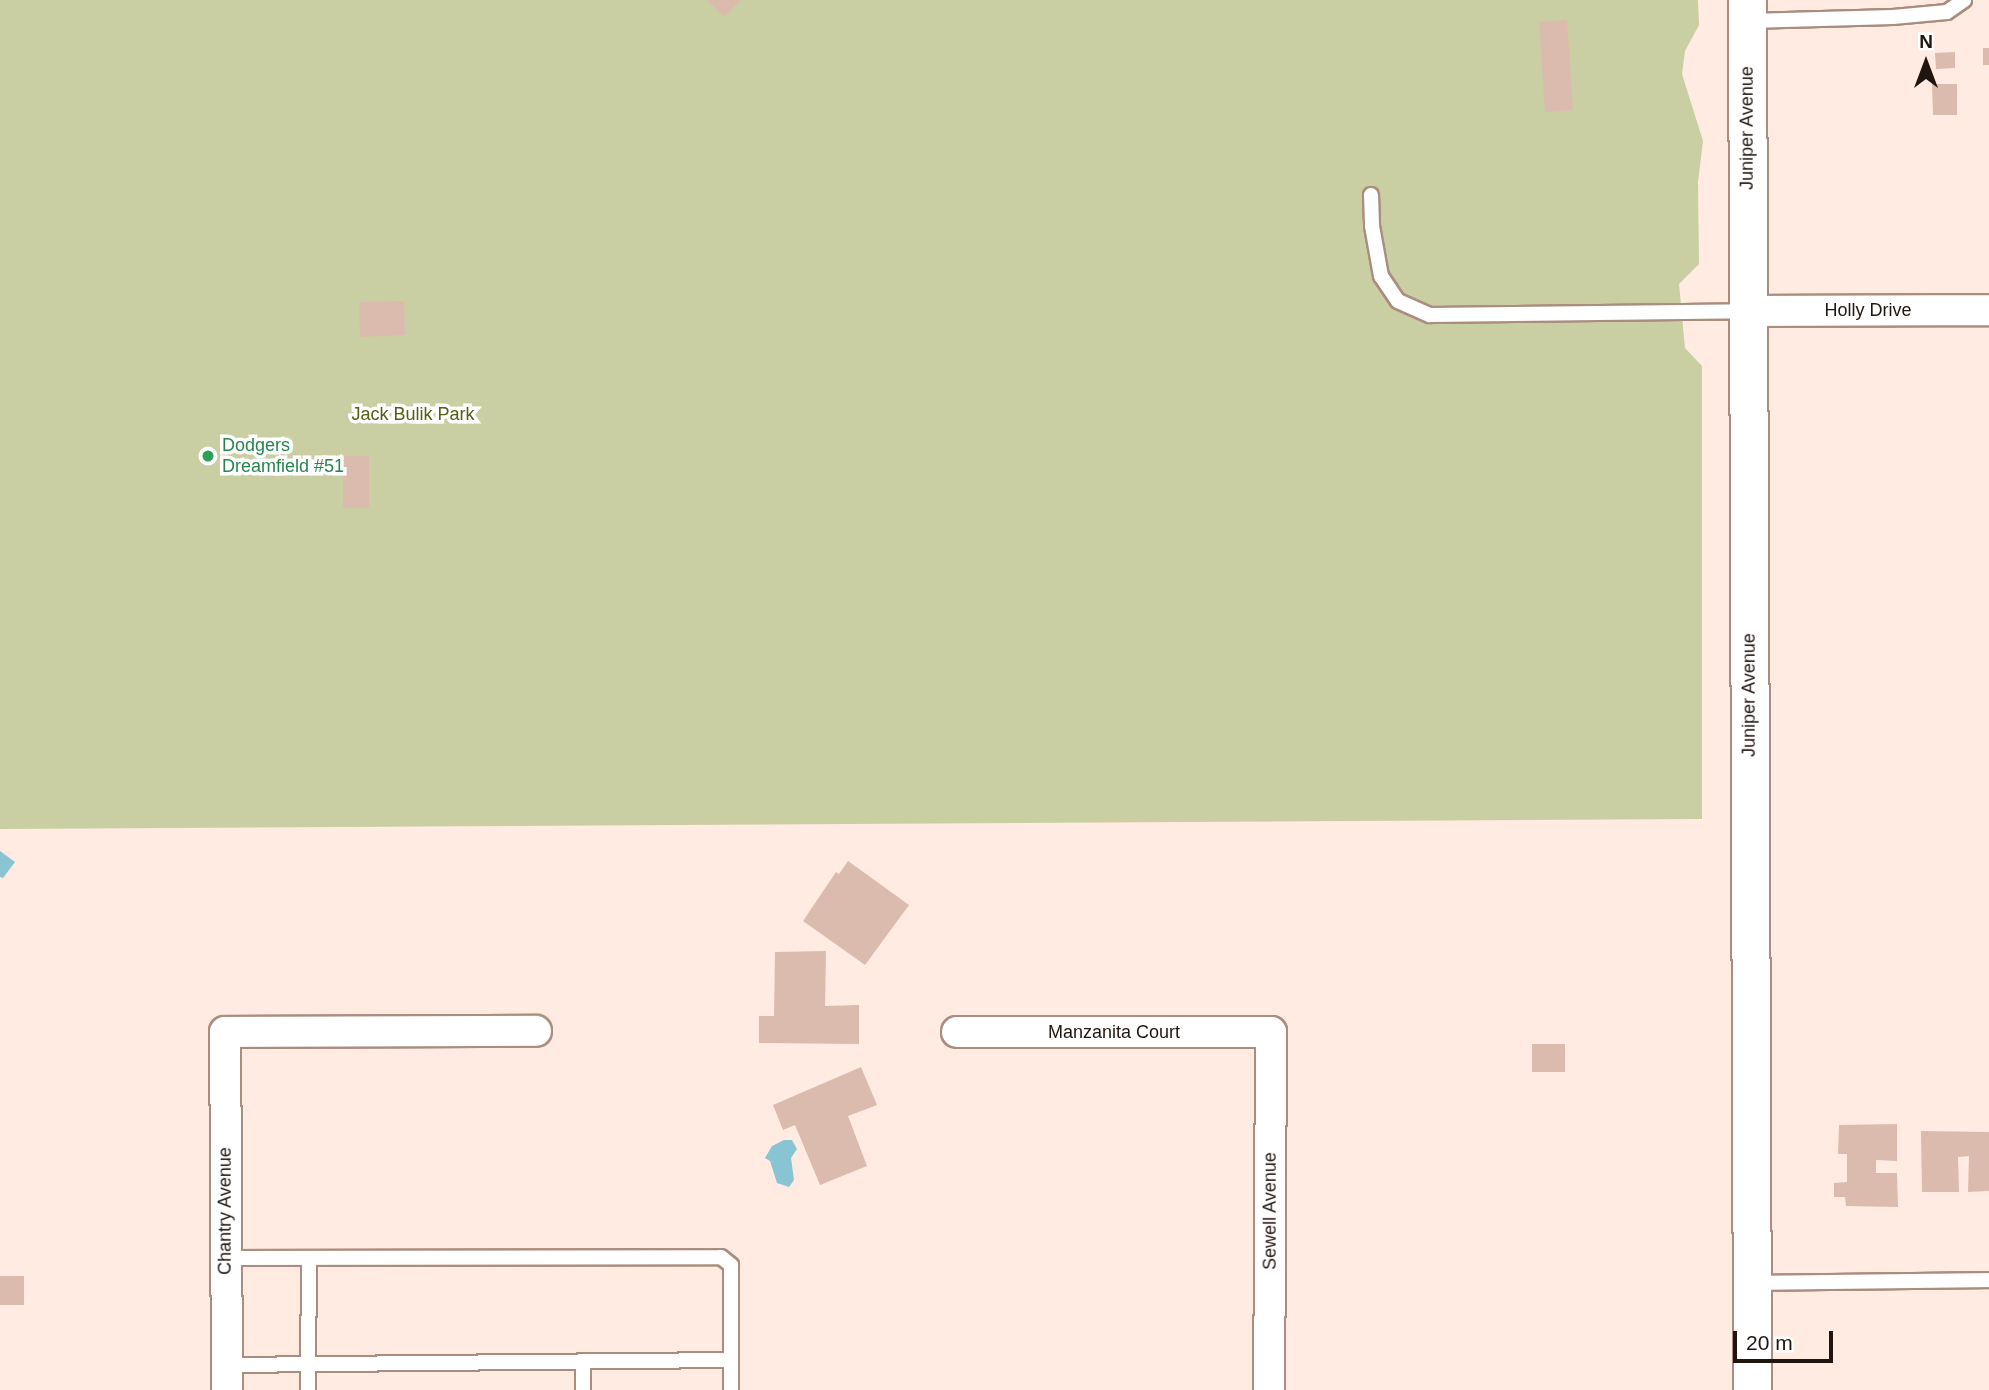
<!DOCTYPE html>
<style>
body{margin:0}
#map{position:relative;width:1989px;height:1390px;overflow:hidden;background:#ffebe2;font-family:Helvetica,sans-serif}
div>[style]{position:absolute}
.green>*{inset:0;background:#c9cfa2}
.water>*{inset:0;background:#89c4d3}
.building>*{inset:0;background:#dbbbad}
.roads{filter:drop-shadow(2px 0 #ab8d7f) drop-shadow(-2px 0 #ab8d7f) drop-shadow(0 2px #ab8d7f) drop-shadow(0 -2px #ab8d7f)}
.service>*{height:14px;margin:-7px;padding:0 7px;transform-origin:7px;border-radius:7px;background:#fff}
.minor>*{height:30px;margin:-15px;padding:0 15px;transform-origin:15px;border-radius:15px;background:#fff}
.tertiary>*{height:37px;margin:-18.5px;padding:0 18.5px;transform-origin:18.5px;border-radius:18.5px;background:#fff}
.dots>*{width:19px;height:19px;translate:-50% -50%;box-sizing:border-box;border:4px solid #fff;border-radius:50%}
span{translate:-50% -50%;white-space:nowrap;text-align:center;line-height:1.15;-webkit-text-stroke:7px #fff;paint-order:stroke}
.street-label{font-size:18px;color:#211510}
.park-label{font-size:18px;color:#575d12}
.leisure-label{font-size:18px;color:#27864d}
.left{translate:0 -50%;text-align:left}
.north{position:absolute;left:1891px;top:28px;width:70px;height:70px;-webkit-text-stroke:5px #fff;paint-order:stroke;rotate:0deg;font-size:19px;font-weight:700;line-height:28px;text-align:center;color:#211510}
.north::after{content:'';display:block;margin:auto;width:24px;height:32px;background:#211510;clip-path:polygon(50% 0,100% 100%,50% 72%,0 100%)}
.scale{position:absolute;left:1733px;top:1331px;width:100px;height:32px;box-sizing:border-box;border:4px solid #211510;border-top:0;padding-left:9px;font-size:21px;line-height:24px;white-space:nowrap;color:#211510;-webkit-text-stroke:5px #fff;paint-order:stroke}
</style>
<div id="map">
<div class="green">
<div style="clip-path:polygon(0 0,1698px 0,1699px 25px,1685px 51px,1682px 74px,1703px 141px,1698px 182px,1699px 264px,1679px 284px,1685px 348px,1702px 366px,1702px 819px,0 829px)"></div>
</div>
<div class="water">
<div style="clip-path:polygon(0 851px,15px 862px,3px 878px,0 877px)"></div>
<div style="clip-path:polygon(784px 1140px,792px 1140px,797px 1149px,791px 1158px,794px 1180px,789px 1187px,777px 1183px,770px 1161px,765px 1158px,772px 1146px)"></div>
</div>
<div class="building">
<div style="clip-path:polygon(707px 0,741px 0,724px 17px)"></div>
<div style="clip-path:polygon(1567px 20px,1573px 110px,1545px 112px,1539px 22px)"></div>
<div style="clip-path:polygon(1983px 48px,1989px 48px,1989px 65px,1983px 65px)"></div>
<div style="clip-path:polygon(1955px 52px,1955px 68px,1936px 69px,1935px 53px)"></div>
<div style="clip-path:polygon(1932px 84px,1957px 84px,1957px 115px,1933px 115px)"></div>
<div style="clip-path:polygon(404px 301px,405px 335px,360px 337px,359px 302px)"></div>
<div style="clip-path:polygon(343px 456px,369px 456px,369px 508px,343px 508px)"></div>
<div style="clip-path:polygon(848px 861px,909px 905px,865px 965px,803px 921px,836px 872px,839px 874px)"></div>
<div style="clip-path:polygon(826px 951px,825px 1006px,859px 1005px,859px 1044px,759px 1043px,759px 1016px,774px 1016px,775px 952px)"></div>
<div style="clip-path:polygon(1532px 1044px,1565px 1044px,1565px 1072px,1532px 1072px)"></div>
<div style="clip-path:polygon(861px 1067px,877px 1105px,848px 1116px,867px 1166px,820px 1185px,795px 1125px,783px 1130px,773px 1105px)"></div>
<div style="clip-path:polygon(1897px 1124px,1897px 1161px,1876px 1160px,1876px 1173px,1897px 1173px,1898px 1207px,1846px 1206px,1845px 1197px,1834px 1197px,1834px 1183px,1847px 1182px,1847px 1154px,1838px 1154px,1839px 1125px)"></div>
<div style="clip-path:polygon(1921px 1131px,1989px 1132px,1989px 1191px,1968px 1192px,1969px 1156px,1958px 1157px,1959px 1192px,1922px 1192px)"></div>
<div style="clip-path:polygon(0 1276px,24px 1276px,24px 1305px,0 1305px)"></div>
</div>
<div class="roads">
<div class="service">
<div style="left:1749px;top:21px;width:144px;rotate:-1.6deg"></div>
<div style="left:1893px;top:17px;width:54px;rotate:-5.3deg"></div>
<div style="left:1947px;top:12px;width:21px;rotate:-35deg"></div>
<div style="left:1371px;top:195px;width:31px;rotate:88deg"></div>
<div style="left:1372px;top:226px;width:51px;rotate:79.8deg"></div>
<div style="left:1381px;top:276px;width:30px;rotate:56deg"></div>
<div style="left:1398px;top:301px;width:35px;rotate:24deg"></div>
<div style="left:1430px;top:315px;width:316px;rotate:-0.7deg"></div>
<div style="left:225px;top:1258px;width:496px;rotate:-0.1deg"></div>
<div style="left:721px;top:1257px;width:13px;rotate:39deg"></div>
<div style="left:731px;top:1265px;width:125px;rotate:90deg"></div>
<div style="left:1753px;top:1283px;width:236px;rotate:-0.7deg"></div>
<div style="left:583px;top:1361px;width:29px;rotate:90deg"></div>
<div style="left:227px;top:1365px;width:504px;rotate:-0.57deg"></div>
<div style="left:308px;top:1390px;width:132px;rotate:-89.6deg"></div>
</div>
<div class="minor">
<div style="left:1748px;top:311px;width:241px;rotate:-0.2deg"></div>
<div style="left:957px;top:1032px;width:314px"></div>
<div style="left:1271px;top:1032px;width:358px;rotate:90.3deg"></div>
<div style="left:227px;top:1390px;width:358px;rotate:-90.3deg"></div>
<div style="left:225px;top:1032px;width:311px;rotate:-0.2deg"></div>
</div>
<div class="tertiary">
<div style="left:1747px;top:0;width:1390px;rotate:89.79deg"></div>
</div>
</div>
<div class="dots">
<div style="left:208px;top:456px;background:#2e9e5b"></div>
</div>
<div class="street-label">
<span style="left:1747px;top:128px;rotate:-90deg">Juniper Avenue</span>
<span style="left:1868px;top:310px">Holly Drive</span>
<span style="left:1749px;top:695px;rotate:-90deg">Juniper Avenue</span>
<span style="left:1114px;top:1032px">Manzanita Court</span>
<span style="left:225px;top:1211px;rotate:-90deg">Chantry Avenue</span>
<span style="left:1270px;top:1211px;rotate:-90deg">Sewell Avenue</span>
</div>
<div class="park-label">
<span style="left:413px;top:414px">Jack Bulik Park</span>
</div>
<div class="leisure-label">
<span class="left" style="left:222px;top:456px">Dodgers<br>Dreamfield #51</span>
</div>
<div class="north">N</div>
<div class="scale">20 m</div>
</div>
